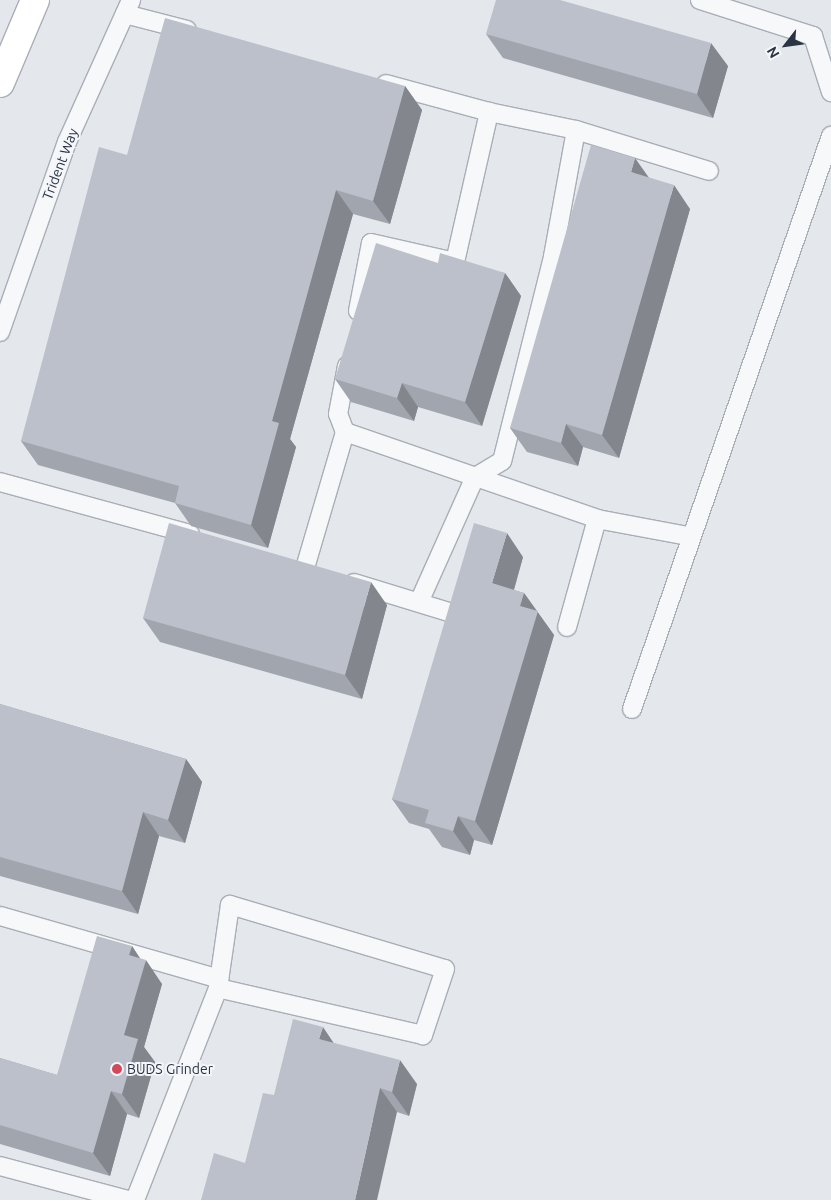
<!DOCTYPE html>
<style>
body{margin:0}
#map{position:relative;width:831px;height:1200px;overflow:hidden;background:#e4e7ec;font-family:Ubuntu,sans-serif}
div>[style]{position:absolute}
.roads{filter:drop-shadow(1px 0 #a9aeb7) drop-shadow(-1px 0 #a9aeb7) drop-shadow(0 1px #a9aeb7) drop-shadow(0 -1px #a9aeb7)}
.service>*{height:18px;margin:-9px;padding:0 9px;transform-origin:9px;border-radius:9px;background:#f7f8fa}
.trunk>*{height:28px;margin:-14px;padding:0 14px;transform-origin:14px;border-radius:14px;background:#fff}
.wall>*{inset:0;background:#a1a5ae}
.shaded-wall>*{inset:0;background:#83868d}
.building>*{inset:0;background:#bbc0ca}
.dots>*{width:14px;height:14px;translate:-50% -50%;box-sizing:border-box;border:2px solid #f4f6f9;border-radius:50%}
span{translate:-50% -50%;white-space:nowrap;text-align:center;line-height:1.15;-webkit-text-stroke:4px #f4f6f9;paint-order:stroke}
.street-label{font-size:14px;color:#2b3445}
.poi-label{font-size:14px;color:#2b3445}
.left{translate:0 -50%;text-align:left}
.north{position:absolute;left:761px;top:20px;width:50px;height:50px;-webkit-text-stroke:4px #f4f6f9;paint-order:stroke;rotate:240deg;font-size:14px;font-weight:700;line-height:20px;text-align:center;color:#2b3445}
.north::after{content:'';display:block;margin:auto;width:18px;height:22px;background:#2b3445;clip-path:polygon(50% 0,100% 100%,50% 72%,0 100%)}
</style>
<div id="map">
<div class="roads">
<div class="service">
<div style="left:700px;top:0;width:119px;rotate:17.7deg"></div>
<div style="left:813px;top:36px;width:59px;rotate:72.2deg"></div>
<div style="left:125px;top:14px;width:64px;rotate:14.5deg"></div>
<div style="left:386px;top:84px;width:107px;rotate:15.2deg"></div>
<div style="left:576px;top:130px;width:139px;rotate:17.1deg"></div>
<div style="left:358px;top:311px;width:69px;rotate:-79.2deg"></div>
<div style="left:371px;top:243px;width:86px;rotate:12.7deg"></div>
<div style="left:455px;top:262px;width:154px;rotate:-77.2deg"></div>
<div style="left:489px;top:112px;width:89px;rotate:11.7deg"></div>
<div style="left:576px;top:130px;width:129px;rotate:100.3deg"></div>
<div style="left:553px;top:257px;width:210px;rotate:104deg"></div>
<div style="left:502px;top:461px;width:31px;rotate:149deg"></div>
<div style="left:475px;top:477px;width:137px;rotate:114.1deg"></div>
<div style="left:0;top:332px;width:201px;rotate:-70.6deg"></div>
<div style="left:67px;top:142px;width:156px;rotate:-65.7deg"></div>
<div style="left:345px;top:432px;width:19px;rotate:-111deg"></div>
<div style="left:338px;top:414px;width:49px;rotate:-79.4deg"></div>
<div style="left:0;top:482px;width:197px;rotate:15.3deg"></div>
<div style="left:597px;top:519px;width:93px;rotate:10.6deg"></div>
<div style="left:305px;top:568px;width:142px;rotate:-73.6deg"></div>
<div style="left:345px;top:432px;width:267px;rotate:19deg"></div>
<div style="left:597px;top:519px;width:112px;rotate:105.5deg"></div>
<div style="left:354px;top:583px;width:99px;rotate:17deg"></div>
<div style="left:632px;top:709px;width:607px;rotate:-70.85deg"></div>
<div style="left:0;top:916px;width:228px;rotate:16deg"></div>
<div style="left:0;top:1166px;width:132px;rotate:14.9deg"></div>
<div style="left:135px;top:1200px;width:228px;rotate:-68.6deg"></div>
<div style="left:218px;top:988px;width:84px;rotate:-81.8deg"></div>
<div style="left:230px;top:905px;width:224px;rotate:16.6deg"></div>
<div style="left:445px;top:969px;width:70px;rotate:108.4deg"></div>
<div style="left:423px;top:1035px;width:210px;rotate:-167.1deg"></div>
</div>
<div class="trunk">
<div style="left:0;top:83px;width:90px;rotate:-67.1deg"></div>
</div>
</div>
<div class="wall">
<div style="clip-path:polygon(486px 34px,728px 66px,713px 118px,503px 58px)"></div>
<div style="clip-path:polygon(405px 86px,422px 110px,390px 224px,353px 214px,290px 439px,296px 447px,268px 548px,191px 526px,175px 503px,38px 465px,21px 441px)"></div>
<div style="clip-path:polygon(649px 178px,690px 209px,619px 458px,583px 447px,578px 466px,527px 452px,510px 428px)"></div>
<div style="clip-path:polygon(438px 263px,505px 273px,521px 296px,482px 426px,418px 407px,414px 421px,351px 402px,335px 379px)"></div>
<div style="clip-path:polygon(523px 557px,514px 590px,524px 593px,554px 635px,492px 845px,474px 840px,470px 855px,442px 847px,429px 829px,409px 823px,392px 799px)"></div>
<div style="clip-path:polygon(387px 605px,362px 699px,160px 642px,143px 618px)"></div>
<div style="clip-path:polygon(0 704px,186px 759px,202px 782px,185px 843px,159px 836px,138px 914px,0 876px)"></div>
<div style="clip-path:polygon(132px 946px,140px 958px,162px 984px,144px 1047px,155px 1062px,139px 1118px,127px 1114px,110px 1176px,0 1144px,0 1058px,57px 1075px)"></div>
<div style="clip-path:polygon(334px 1043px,417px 1084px,409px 1116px,397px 1112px,245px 1163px,274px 1095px)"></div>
</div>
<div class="shaded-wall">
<div style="clip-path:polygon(711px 43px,728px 66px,713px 118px,697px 94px)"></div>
<div style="clip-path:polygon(405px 86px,422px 110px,390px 224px,373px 201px)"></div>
<div style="clip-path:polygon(635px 158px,652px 182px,631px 172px)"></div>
<div style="clip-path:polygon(674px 185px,690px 209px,619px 458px,602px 435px)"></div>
<div style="clip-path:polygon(336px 190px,353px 214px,290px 439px,296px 447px,268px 548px,251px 525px,272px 421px)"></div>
<div style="clip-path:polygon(505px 273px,521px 296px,482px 426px,465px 402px)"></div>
<div style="clip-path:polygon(402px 383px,418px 407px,414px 421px,397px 398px)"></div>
<div style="clip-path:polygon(566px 424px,583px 447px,578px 466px,561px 443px)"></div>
<div style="clip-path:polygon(507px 533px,523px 557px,509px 607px,492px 583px)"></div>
<div style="clip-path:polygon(371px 582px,387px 605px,362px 699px,345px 675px)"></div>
<div style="clip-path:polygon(524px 593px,554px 635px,492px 845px,475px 821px,520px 606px)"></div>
<div style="clip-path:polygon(186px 759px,202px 782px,185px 843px,168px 820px)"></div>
<div style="clip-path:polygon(143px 812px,159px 836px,138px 914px,122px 891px)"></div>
<div style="clip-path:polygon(458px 816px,474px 840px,470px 855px,453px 831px)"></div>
<div style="clip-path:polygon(132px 946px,144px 965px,146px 960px,162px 984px,144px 1047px,155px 1062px,139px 1118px,122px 1094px,124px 1035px,129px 955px)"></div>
<div style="clip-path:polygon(323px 1027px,339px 1051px,319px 1039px)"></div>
<div style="clip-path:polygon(400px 1060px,417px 1084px,409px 1116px,392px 1092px)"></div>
<div style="clip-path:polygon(380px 1088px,397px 1112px,377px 1200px,355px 1200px)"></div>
<div style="clip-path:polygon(111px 1091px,127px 1114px,110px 1176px,93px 1153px)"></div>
</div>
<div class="building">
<div style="clip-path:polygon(496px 0,560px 0,711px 43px,697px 94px,486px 34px)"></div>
<div style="clip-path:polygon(165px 18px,405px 86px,373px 201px,336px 190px,272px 421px,279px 423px,251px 525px,175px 503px,179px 486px,21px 441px,99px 147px,127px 155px)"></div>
<div style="clip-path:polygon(591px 145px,635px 158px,631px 172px,674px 185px,602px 435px,566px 424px,561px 443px,510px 428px)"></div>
<div style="clip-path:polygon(376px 243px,438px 263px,440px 253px,505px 273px,465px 402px,402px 383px,397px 398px,335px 379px)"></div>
<div style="clip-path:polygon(169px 523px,371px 582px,345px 675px,143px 618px)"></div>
<div style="clip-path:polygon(474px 523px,507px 533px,492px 583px,524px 593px,520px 606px,538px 611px,475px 821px,458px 816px,453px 831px,425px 823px,429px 810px,392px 799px)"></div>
<div style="clip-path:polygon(0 704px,186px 759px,168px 820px,143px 812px,122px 891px,0 857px)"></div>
<div style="clip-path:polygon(97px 936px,132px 946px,129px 955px,146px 960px,124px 1035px,138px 1039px,122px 1094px,111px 1091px,93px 1153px,0 1125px,0 1058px,57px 1075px)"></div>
<div style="clip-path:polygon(293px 1019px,323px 1027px,319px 1039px,400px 1060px,392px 1092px,380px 1088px,355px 1200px,201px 1200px,214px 1153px,245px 1163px,263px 1093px,274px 1095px)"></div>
</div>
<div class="dots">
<div style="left:117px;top:1069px;background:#d1495b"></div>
</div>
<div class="street-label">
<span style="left:60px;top:164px;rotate:-69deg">Trident Way</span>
</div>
<div class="poi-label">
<span class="left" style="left:127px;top:1069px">BUDS Grinder</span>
</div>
<div class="north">N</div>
</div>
